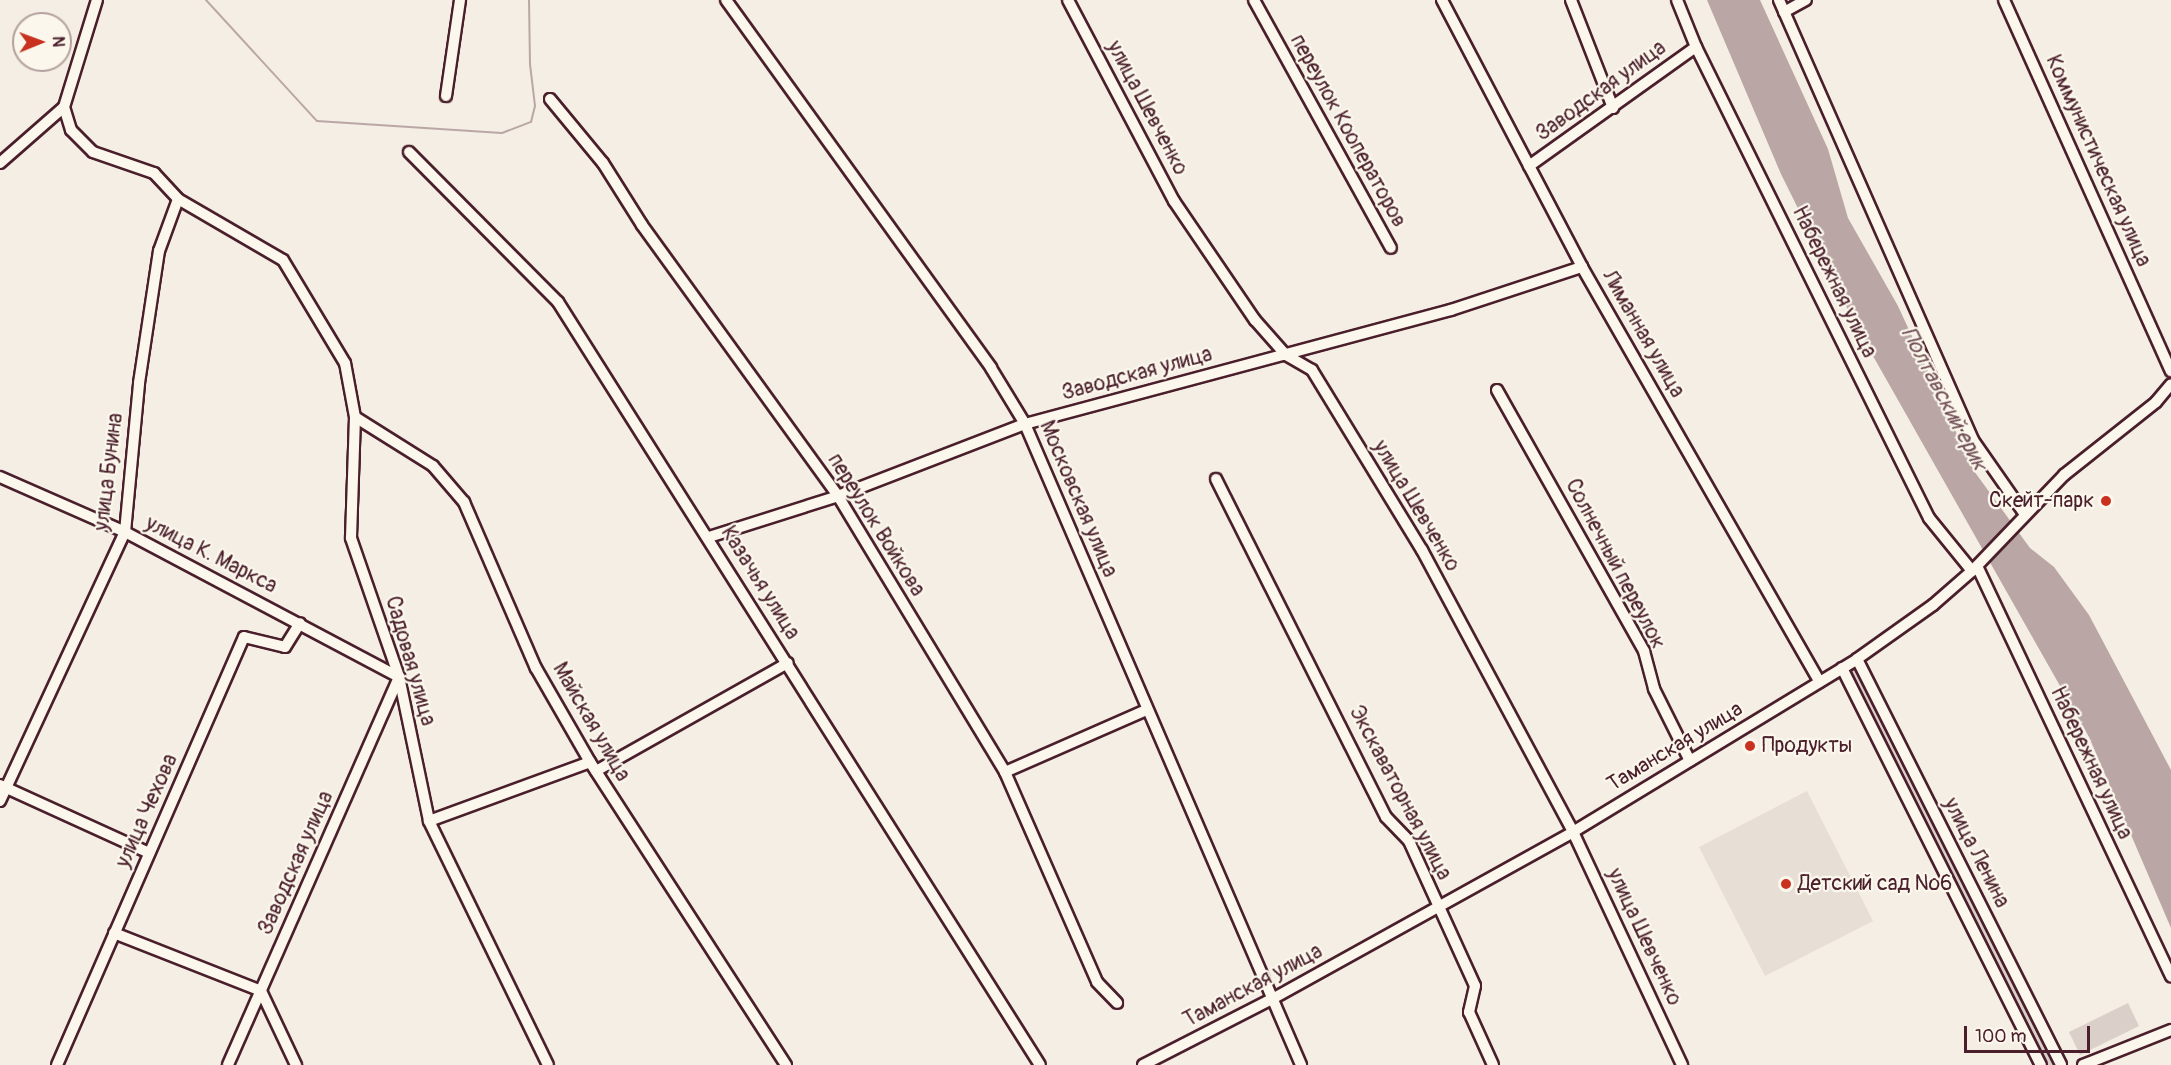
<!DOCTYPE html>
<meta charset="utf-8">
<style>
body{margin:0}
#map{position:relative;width:2171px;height:1065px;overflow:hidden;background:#f4eee4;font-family:Pangolin,sans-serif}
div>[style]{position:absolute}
.built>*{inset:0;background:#e7dfd6}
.green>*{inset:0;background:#dbd0c9}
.water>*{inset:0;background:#baa7a5}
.stream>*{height:2px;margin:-1px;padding:0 1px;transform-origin:1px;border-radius:1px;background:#baa7a5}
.roads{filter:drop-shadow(2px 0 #4a1f2b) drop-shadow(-2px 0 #4a1f2b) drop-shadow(0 2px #4a1f2b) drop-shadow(0 -2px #4a1f2b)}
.minor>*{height:10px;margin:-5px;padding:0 5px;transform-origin:5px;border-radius:5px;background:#fbf7ec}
.dots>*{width:16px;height:16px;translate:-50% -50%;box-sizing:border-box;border:3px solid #fbf7ec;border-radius:50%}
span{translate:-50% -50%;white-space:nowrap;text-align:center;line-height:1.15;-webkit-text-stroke:4.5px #fbf7ec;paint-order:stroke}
.street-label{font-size:21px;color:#4a1f2b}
.poi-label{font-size:21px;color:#4a1f2b}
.right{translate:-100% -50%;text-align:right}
.left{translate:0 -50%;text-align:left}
.water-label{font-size:22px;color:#714f56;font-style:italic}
.north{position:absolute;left:12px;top:12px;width:60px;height:60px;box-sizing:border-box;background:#fbf7ec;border:2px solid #b4a19f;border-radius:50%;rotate:89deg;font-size:16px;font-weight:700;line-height:24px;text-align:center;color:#4a1f2b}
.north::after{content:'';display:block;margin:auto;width:21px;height:27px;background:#c8321e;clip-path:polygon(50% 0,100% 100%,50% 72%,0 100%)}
.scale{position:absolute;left:1964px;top:1026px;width:126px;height:27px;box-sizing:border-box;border:3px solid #4a1f2b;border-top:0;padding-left:8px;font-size:18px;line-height:21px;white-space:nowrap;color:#4a1f2b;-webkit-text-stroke:4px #fbf7ec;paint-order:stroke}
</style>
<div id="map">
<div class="built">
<div style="clip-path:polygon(1807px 791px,1873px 921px,1765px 976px,1699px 847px)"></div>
</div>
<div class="green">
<div style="clip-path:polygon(1856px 661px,2060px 1065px,2038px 1065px,1845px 669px)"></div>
<div style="clip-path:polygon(2128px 1003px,2139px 1026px,2080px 1055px,2069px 1032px)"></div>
</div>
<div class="water">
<div style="clip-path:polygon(1707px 0,1760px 0,1828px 149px,1848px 218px,1898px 306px,1974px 471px,2030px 548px,2054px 567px,2089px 615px,2171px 770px,2171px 928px,2089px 737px,1856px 326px,1781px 174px)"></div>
</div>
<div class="stream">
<div style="left:206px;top:0;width:164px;rotate:47.5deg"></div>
<div style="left:317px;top:121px;width:185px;rotate:3.7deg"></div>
<div style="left:502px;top:133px;width:31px;rotate:-21deg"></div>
<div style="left:531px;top:122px;width:16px;rotate:-76deg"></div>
<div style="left:535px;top:106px;width:42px;rotate:-96.8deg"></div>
<div style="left:530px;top:64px;width:64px;rotate:-90.9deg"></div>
</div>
<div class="roads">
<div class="minor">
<div style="left:726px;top:0;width:453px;rotate:54.2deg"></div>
<div style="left:991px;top:368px;width:66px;rotate:58.7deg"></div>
<div style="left:1025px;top:424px;width:698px;rotate:66.7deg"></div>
<div style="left:1068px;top:0;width:227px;rotate:62.2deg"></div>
<div style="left:1174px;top:201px;width:144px;rotate:55.8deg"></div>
<div style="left:1255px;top:320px;width:47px;rotate:48.5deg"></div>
<div style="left:1286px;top:355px;width:30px;rotate:30deg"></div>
<div style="left:1312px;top:370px;width:211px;rotate:58.6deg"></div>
<div style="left:1422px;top:550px;width:320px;rotate:61.8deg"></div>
<div style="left:1573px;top:832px;width:257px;rotate:64.9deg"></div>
<div style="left:1254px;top:0;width:283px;rotate:61.1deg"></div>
<div style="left:1442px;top:0;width:301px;rotate:62.3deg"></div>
<div style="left:1582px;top:267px;width:478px;rotate:60.2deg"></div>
<div style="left:1571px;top:0;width:116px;rotate:68.7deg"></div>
<div style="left:1677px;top:0;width:51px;rotate:68deg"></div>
<div style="left:1696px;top:47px;width:525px;rotate:63.68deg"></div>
<div style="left:1929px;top:518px;width:68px;rotate:50.9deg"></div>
<div style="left:1779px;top:0;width:481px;rotate:66.2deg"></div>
<div style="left:1973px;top:440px;width:89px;rotate:55.1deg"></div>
<div style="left:2004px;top:0;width:407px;rotate:65.8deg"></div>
<div style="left:1784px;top:12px;width:25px;rotate:-29deg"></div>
<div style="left:446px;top:96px;width:97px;rotate:-81.7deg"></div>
<div style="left:550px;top:99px;width:83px;rotate:50.4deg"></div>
<div style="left:603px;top:163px;width:73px;rotate:57.8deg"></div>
<div style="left:642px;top:225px;width:334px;rotate:54.1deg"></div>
<div style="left:838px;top:496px;width:323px;rotate:58.8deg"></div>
<div style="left:1005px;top:772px;width:229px;rotate:66.3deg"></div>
<div style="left:1097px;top:982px;width:29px;rotate:46deg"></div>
<div style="left:64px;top:107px;width:24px;rotate:73deg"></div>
<div style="left:71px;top:130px;width:31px;rotate:45deg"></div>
<div style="left:93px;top:152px;width:65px;rotate:19deg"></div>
<div style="left:154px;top:173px;width:35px;rotate:47deg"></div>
<div style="left:178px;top:199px;width:121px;rotate:30.2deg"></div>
<div style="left:283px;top:260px;width:120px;rotate:59deg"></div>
<div style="left:345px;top:363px;width:55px;rotate:79.5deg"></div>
<div style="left:355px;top:417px;width:121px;rotate:91.9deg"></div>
<div style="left:351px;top:538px;width:147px;rotate:70.9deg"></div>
<div style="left:399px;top:677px;width:147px;rotate:78.2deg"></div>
<div style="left:429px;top:821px;width:271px;rotate:64deg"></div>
<div style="left:64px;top:107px;width:112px;rotate:-72.9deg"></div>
<div style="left:409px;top:152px;width:211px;rotate:45.2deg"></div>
<div style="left:558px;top:302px;width:902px;rotate:57.72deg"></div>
<div style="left:0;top:163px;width:85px;rotate:-41.2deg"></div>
<div style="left:1529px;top:166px;width:205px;rotate:-35.5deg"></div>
<div style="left:1497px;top:390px;width:300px;rotate:60.6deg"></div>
<div style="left:1644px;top:651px;width:39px;rotate:75deg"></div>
<div style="left:1654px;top:689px;width:80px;rotate:63.4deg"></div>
<div style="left:355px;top:417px;width:92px;rotate:32.1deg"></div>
<div style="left:433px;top:466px;width:48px;rotate:49.3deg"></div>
<div style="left:464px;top:502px;width:181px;rotate:66.6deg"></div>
<div style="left:536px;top:668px;width:108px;rotate:60.1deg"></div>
<div style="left:590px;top:762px;width:361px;rotate:57.1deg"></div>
<div style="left:0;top:477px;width:137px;rotate:23.7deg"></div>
<div style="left:125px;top:532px;width:310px;rotate:27.9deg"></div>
<div style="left:399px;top:677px;width:424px;rotate:113.8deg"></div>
<div style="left:1216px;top:479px;width:378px;rotate:63.3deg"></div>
<div style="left:1386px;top:817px;width:33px;rotate:46deg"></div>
<div style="left:1409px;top:841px;width:159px;rotate:65.5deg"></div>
<div style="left:1475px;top:986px;width:27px;rotate:103deg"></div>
<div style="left:1469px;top:1012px;width:58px;rotate:65.6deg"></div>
<div style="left:709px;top:537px;width:135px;rotate:-17.6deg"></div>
<div style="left:838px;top:496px;width:200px;rotate:-21.1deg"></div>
<div style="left:1025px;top:424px;width:441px;rotate:-15deg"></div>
<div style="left:1451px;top:310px;width:138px;rotate:-18.2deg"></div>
<div style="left:1977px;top:566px;width:454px;rotate:64.7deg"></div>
<div style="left:1857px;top:659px;width:454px;rotate:63.3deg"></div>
<div style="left:1842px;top:668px;width:444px;rotate:63.4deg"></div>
<div style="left:596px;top:771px;width:220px;rotate:-29.4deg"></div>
<div style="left:1005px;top:772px;width:154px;rotate:-23.7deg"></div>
<div style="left:0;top:785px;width:164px;rotate:24.5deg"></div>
<div style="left:0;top:801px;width:297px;rotate:-65.1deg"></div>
<div style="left:125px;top:532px;width:150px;rotate:-84.6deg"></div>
<div style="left:139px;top:383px;width:134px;rotate:-81.4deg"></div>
<div style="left:159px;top:251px;width:55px;rotate:-69.9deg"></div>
<div style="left:429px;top:821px;width:171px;rotate:-20.1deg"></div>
<div style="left:114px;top:933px;width:158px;rotate:21.5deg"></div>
<div style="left:261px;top:991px;width:82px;rotate:64.7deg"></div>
<div style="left:57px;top:1065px;width:467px;rotate:-66.4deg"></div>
<div style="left:244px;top:637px;width:42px;rotate:13.7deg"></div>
<div style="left:285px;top:647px;width:28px;rotate:-58deg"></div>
<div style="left:1143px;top:1065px;width:147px;rotate:-27.1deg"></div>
<div style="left:1274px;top:998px;width:342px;rotate:-29deg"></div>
<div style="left:1573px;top:832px;width:333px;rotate:-31.3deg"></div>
<div style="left:1857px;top:659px;width:93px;rotate:-35.4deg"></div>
<div style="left:1933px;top:605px;width:52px;rotate:-41.1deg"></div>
<div style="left:1972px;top:571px;width:133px;rotate:-46.2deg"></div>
<div style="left:2064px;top:475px;width:117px;rotate:-38.4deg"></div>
<div style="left:2156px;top:402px;width:23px;rotate:-50deg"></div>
<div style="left:2083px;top:1065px;width:95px;rotate:-21.7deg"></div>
</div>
</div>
<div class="dots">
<div style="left:2106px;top:501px;background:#c8321e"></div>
<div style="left:1750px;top:746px;background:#c8321e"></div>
<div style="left:1786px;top:884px;background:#c8321e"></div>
</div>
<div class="street-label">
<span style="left:1601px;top:91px;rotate:-36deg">Заводская улица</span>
<span style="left:1147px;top:108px;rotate:62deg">улица Шевченко</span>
<span style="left:1348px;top:131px;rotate:61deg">переулок Кооператоров</span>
<span style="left:2098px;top:161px;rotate:66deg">Коммунистическая улица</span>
<span style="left:1834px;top:282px;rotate:64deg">Набережная улица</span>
<span style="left:1643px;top:334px;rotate:60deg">Лиманная улица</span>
<span style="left:1137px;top:374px;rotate:-15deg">Заводская улица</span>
<span style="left:109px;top:472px;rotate:-83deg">улица Бунина</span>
<span style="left:1078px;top:499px;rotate:67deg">Московская улица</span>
<span style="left:1416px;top:506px;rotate:59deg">улица Шевченко</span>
<span style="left:876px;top:525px;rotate:58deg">переулок Войкова</span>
<span style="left:211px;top:555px;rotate:27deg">улица К. Маркса</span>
<span style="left:1615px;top:564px;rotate:62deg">Солнечный переулок</span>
<span style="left:760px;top:583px;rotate:58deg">Казачья улица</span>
<span style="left:410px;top:661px;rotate:74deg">Садовая улица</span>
<span style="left:591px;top:722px;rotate:60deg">Майская улица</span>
<span style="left:1675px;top:747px;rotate:-31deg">Таманская улица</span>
<span style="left:2091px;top:763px;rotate:65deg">Набережная улица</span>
<span style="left:1400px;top:793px;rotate:62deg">Экскаваторная улица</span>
<span style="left:147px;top:811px;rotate:-66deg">улица Чехова</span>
<span style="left:1976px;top:853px;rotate:63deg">улица Ленина</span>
<span style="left:296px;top:863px;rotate:-66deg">Заводская улица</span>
<span style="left:1644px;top:937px;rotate:65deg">улица Шевченко</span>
<span style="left:1253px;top:986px;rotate:-28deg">Таманская улица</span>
</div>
<div class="poi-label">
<span class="right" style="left:2094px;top:501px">Скейт-парк</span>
<span class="left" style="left:1762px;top:746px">Продукты</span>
<span class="left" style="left:1798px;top:884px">Детский сад №6</span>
</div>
<div class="water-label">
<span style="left:1944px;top:399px;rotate:62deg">Полтавский ерик</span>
</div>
<div class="north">N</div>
<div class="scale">100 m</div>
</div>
